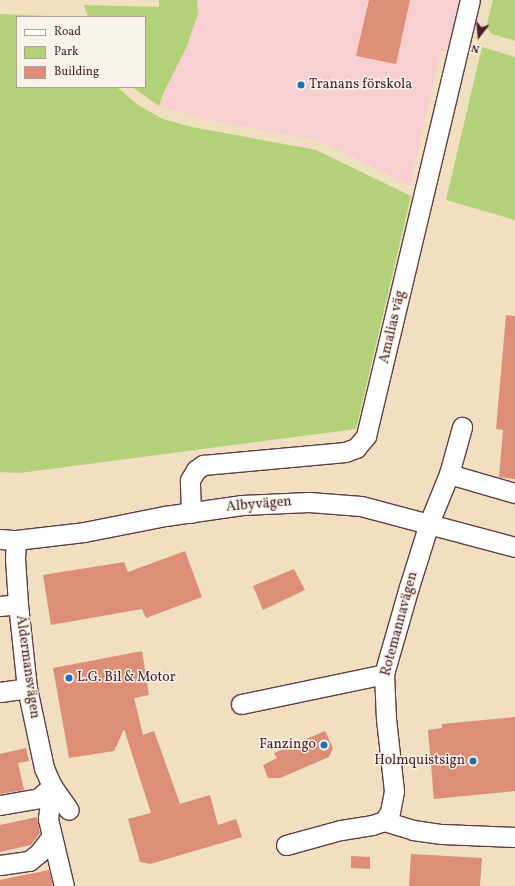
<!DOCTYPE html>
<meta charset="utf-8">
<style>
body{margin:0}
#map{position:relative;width:515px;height:886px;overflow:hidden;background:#f1dfc1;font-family:Vollkorn,serif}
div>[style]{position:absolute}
.built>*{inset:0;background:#f7cfd0}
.green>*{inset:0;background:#b2d178}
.building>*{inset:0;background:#dc8e76}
.roads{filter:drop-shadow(1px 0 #633c42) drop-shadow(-1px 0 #633c42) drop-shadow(0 1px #633c42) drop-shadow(0 -1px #633c42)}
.minor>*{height:19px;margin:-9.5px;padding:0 9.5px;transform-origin:9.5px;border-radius:9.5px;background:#fff}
.dots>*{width:11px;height:11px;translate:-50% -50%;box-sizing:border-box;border:2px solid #f7f3e8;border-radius:50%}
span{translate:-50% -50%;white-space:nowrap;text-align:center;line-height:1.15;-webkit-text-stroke:3px #f7f3e8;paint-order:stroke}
.poi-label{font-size:14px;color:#4a1f2b}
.left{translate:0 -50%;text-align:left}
.right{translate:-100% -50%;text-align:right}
.street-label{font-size:14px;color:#4a1f2b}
.legend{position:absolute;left:16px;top:16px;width:130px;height:72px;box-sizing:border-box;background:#f7f3e8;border:1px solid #b29e9c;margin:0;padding:5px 7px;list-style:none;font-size:12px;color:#4a1f2b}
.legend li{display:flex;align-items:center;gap:8px;height:20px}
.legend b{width:20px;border:1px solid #b29e9c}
.north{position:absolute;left:459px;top:16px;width:40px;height:40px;-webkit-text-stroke:3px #f7f3e8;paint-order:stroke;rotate:196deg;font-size:11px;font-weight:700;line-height:16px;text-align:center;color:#4a1f2b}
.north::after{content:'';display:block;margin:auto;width:14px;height:18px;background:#4a1f2b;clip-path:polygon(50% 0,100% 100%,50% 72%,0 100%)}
</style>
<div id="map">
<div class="built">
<div style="clip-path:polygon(197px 0,466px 0,455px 53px,441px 51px,410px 185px,317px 140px,203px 119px,159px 106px,198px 13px)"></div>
</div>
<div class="green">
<div style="clip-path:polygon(159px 0,197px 0,198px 13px,187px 46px,163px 94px,159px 106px,132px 87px,145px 87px,145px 17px,88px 17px,84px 5px,159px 7px)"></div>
<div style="clip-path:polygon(493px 0,515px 0,515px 41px,492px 34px,486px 28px)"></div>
<div style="clip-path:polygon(0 14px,72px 17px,17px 17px,17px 87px,117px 87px,138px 105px,163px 119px,192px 127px,316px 150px,411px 196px,356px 429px,20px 473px,0 472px)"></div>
<div style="clip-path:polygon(482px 47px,515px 57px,515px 220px,446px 200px)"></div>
</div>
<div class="building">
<div style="clip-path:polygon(369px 0,410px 0,396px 64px,356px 56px)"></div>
<div style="clip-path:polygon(506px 315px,515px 316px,515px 479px,499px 477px,503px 430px,496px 429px)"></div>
<div style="clip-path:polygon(185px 551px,202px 597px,146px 618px,142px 609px,51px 625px,43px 575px,124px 562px,128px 572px)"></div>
<div style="clip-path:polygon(294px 569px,305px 590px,263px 610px,253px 586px)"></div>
<div style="clip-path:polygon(142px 651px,149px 695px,134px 698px,143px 735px,154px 731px,180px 804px,210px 795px,218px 825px,236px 819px,242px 837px,150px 864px,140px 862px,128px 819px,151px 813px,124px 729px,114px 751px,69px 758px,53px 668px)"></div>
<div style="clip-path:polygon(515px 717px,515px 791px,434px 799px,428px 730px,442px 728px,442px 724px)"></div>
<div style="clip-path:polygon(325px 731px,333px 748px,329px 757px,280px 778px,268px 778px,263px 765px,277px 758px,274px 753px)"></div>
<div style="clip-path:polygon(26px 748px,29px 761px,18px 763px,24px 790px,0 794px,0 754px)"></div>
<div style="clip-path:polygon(37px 817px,40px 833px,31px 845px,0 852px,0 825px)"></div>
<div style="clip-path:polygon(411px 854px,482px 858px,480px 886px,409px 886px)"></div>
<div style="clip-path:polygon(351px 856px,370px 857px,370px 869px,351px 868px)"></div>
<div style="clip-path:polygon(49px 870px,53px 886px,0 886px,0 880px)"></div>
</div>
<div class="roads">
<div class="minor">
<div style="left:449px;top:474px;width:69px;rotate:16.1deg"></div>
<div style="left:191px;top:513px;width:33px;rotate:-92deg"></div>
<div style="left:190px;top:480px;width:12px;rotate:-59deg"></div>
<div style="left:196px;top:470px;width:9px;rotate:-36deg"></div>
<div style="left:203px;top:465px;width:143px;rotate:-5.2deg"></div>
<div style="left:345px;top:452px;width:12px;rotate:-20deg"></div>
<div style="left:356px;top:448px;width:16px;rotate:-50deg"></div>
<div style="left:366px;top:436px;width:448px;rotate:-76.6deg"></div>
<div style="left:0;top:539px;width:16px;rotate:4deg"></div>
<div style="left:16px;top:540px;width:68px;rotate:-6.7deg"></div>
<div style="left:84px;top:532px;width:83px;rotate:-11.2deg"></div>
<div style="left:165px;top:516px;width:78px;rotate:-8.1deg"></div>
<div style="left:242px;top:505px;width:67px;rotate:-2.6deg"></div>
<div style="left:309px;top:502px;width:52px;rotate:4.4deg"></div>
<div style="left:361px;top:506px;width:159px;rotate:14.9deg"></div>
<div style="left:16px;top:540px;width:18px;rotate:93deg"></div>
<div style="left:15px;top:558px;width:46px;rotate:86.3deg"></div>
<div style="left:18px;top:604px;width:84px;rotate:83.9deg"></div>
<div style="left:27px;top:688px;width:82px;rotate:78deg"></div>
<div style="left:44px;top:768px;width:20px;rotate:66deg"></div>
<div style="left:52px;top:786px;width:29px;rotate:55deg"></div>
<div style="left:0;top:606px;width:18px;rotate:-6deg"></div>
<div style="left:0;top:692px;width:27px;rotate:-8deg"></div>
<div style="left:241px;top:704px;width:146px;rotate:-11.8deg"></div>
<div style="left:52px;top:786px;width:33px;rotate:97deg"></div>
<div style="left:48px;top:819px;width:69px;rotate:76.6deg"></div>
<div style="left:0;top:805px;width:40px;rotate:-10deg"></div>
<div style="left:39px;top:798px;width:18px;rotate:-43deg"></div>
<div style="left:384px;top:821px;width:11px;rotate:-56deg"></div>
<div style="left:390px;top:812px;width:21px;rotate:-79deg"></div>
<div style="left:394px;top:791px;width:72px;rotate:-96.3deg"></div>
<div style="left:386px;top:719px;width:45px;rotate:-92.5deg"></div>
<div style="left:384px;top:674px;width:91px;rotate:-74deg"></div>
<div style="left:409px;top:587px;width:67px;rotate:-72.6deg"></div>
<div style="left:429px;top:523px;width:53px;rotate:-67.8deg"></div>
<div style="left:449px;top:474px;width:49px;rotate:-74.5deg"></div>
<div style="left:286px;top:845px;width:57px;rotate:-15.3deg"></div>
<div style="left:341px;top:830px;width:31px;rotate:-9deg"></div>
<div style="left:372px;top:825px;width:13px;rotate:-18deg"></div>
<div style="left:384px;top:821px;width:30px;rotate:17deg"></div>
<div style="left:413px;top:830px;width:29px;rotate:8deg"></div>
<div style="left:442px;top:834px;width:73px;rotate:2.4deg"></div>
<div style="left:0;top:865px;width:29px;rotate:-8deg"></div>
<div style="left:29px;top:861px;width:13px;rotate:-39deg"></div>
<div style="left:39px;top:853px;width:21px;rotate:-53deg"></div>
</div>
</div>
<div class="dots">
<div style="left:301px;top:85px;background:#1f6fb2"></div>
<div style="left:69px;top:678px;background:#1f6fb2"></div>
<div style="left:324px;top:745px;background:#1f6fb2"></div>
<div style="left:473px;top:761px;background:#1f6fb2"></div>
</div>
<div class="poi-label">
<span class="left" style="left:309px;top:85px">Tranans förskola</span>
<span class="left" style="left:77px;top:678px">L.G. Bil &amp; Motor</span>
<span class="right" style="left:316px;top:745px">Fanzingo</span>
<span class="right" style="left:465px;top:761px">Holmquistsign</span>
</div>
<div class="street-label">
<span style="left:393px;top:327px;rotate:-77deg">Amalias väg</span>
<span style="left:259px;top:505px;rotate:-5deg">Albyvägen</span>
<span style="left:400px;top:624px;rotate:-75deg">Rotemannavägen</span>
<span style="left:27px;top:667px;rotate:82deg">Åldermansvägen</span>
</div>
<ul class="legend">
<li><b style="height:5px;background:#fff"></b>Road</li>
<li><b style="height:11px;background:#b2d178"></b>Park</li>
<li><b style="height:11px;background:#dc8e76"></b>Building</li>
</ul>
<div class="north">N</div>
</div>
